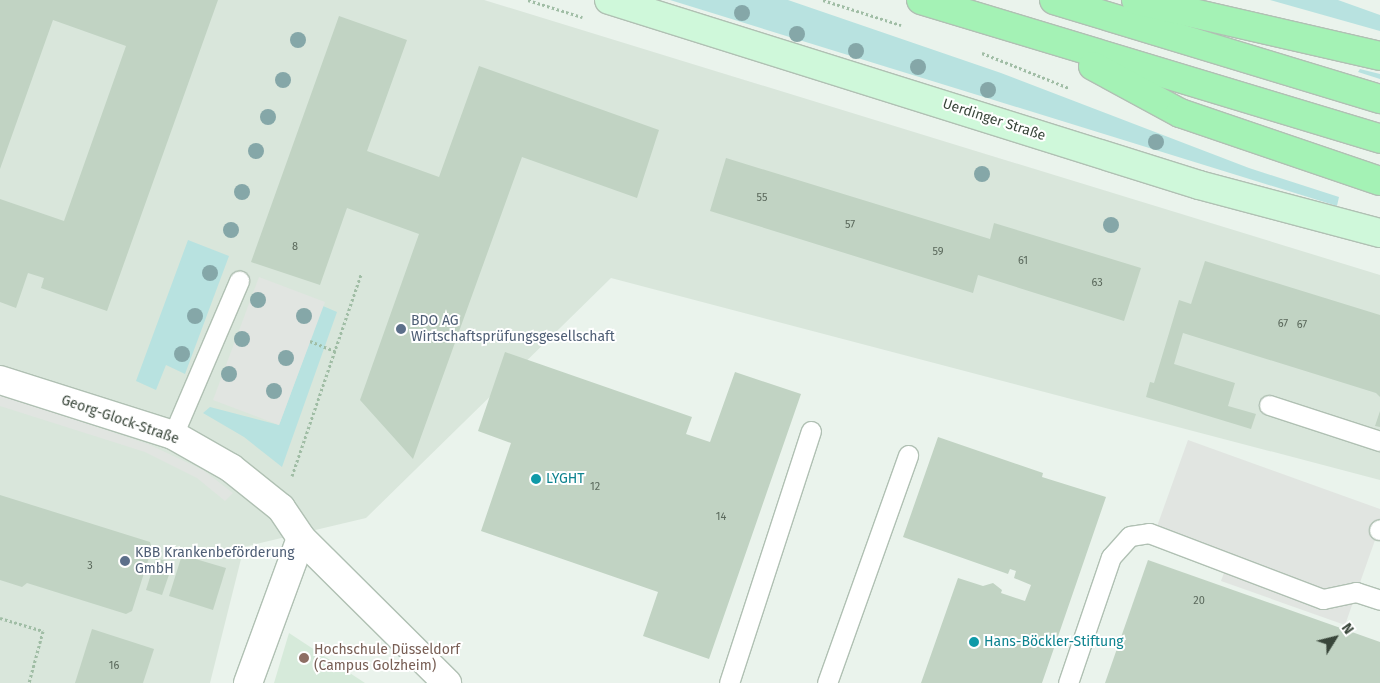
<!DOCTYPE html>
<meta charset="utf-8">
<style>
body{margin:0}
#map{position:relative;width:1380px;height:683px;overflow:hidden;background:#eaf3ec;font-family:"Fira Sans",sans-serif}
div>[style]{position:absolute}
.residential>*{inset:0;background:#d9e6db}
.education>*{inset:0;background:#d6eada}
.green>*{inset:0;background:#b8e2e0}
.parking>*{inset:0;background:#e1e5e1}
.building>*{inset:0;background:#c1d3c3}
.path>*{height:3px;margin-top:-1.5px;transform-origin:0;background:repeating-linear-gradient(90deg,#a0bda5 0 2.5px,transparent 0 5px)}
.roads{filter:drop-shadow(1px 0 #b0c0b3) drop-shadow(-1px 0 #b0c0b3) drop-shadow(0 1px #b0c0b3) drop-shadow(0 -1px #b0c0b3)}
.lane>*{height:19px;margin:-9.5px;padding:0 9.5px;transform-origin:9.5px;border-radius:9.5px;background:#fff}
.street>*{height:28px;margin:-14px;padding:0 14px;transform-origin:14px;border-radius:14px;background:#fff}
.secondary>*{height:28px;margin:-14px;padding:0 14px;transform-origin:14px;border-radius:14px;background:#cff8da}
.primary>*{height:28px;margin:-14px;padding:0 14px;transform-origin:14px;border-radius:14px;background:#a4f2b5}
.trees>*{width:16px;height:16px;margin:-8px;border-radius:50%;background:#85a7a8}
.dots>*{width:14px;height:14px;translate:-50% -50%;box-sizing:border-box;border:2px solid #fff;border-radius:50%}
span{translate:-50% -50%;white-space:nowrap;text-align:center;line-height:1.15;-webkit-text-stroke:4px #fff;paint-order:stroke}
.number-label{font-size:11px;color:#5b695c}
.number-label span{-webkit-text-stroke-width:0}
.street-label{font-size:14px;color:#39463a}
.service-label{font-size:14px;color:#4e5e75}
.left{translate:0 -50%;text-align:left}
.culture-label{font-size:14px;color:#0d838f}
.education-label{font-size:14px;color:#785e54}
.north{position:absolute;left:1310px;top:613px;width:50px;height:50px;-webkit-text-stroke:4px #fff;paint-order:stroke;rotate:54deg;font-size:14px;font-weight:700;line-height:20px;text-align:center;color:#39463a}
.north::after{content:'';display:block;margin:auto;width:18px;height:22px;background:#39463a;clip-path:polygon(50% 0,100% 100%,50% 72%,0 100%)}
</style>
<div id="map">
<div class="residential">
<div style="clip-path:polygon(0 0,484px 0,1380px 275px,1380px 480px,611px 278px,366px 518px,244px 547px,210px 683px,0 683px)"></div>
</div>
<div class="education">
<div style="clip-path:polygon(289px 633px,365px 683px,274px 683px)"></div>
</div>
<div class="green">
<div style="clip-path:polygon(670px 0,788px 0,1001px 73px,1249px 168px,1339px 197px,1337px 206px)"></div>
<div style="clip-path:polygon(1270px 0,1338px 0,1380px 15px,1380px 31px)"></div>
<div style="clip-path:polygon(1360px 69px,1380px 74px,1380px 79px,1358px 72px)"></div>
<div style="clip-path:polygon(188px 240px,229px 256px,185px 374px,166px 365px,156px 390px,136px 381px)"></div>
<div style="clip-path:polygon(323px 306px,337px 312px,282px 467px,244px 437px,203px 413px,210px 407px,279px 425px)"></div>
</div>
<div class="parking">
<div style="clip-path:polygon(259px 277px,325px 302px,279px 425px,213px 400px)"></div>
<div style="clip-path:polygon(0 395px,148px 444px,203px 470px,233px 493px,225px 501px,197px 478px,145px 452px,0 406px)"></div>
<div style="clip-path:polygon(1188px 440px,1380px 509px,1380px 526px,1345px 625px,1221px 581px,1229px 559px,1155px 532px)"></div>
</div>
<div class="building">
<div style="clip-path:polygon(0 0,218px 0,107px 311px,41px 288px,44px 278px,28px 273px,16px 308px,0 302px,0 199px,64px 221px,126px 46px,53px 20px,0 169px)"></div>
<div style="clip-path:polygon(339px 16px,407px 40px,367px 151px,439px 177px,479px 66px,659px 130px,637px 198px,522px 157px,413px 459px,360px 400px,419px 234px,347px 208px,320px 285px,251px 262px)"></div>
<div style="clip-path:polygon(726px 158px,990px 239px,994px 223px,1141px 268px,1124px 321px,978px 275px,973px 293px,710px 211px)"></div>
<div style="clip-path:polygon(1205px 261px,1380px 315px,1380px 397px,1376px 393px,1183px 333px,1174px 364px,1235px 383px,1228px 406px,1256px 414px,1251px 429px,1146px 397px,1150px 382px,1154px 383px,1179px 300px,1191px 304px)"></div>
<div style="clip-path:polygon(505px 352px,692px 417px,686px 434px,710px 442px,735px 372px,801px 394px,709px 659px,643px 636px,658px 592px,481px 531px,511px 443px,478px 431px)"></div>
<div style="clip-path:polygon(1380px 411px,1380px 427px,1375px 426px)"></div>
<div style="clip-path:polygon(938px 437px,1043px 473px,1042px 477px,1106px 497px,1042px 683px,921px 683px,958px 578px,983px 586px,993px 583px,1002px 590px,1001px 593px,1025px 601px,1031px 585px,1014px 578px,1016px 571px,1010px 569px,1008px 574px,903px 537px)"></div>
<div style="clip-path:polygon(0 495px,150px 542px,152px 548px,132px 611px,126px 614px,27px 583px,22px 587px,0 580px)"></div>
<div style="clip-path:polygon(182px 555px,226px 568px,213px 610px,169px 596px)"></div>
<div style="clip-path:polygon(156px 558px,173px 563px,162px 595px,146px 590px)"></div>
<div style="clip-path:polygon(1148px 560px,1380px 642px,1380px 683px,1105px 683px)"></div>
<div style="clip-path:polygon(92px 629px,154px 649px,143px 683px,75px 683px)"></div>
</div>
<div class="path">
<div style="left:528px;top:0;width:57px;rotate:17.5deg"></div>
<div style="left:823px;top:0;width:82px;rotate:17.8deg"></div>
<div style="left:982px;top:53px;width:94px;rotate:21.9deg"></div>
<div style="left:310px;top:341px;width:27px;rotate:22deg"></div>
<div style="left:292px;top:476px;width:213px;rotate:-71.1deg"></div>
<div style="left:0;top:618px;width:45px;rotate:16.8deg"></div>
<div style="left:43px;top:631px;width:54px;rotate:105.1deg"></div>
</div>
<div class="roads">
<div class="lane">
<div style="left:1269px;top:405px;width:117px;rotate:18deg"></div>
<div style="left:173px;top:435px;width:168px;rotate:-66.8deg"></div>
<div style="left:1379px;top:530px;width:1px;rotate:-45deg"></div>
<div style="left:729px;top:683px;width:265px;rotate:-72deg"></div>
<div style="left:827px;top:683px;width:242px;rotate:-70.4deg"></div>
<div style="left:1068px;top:683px;width:133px;rotate:-71.2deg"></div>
<div style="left:1111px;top:557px;width:28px;rotate:-48deg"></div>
<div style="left:1130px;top:536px;width:19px;rotate:-9deg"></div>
<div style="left:1149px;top:533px;width:186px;rotate:20.8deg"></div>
<div style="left:1323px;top:599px;width:34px;rotate:-12deg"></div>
<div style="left:1356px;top:592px;width:25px;rotate:18deg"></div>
</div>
<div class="street">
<div style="left:0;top:380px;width:182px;rotate:17.6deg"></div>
<div style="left:173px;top:435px;width:67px;rotate:29.6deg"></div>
<div style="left:231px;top:468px;width:64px;rotate:38.7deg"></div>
<div style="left:281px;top:508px;width:36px;rotate:56deg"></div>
<div style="left:301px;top:538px;width:206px;rotate:44.8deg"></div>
<div style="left:248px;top:683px;width:154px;rotate:-69.9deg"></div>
</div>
<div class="secondary">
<div style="left:609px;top:0;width:618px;rotate:17.41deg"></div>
<div style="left:1199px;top:185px;width:187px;rotate:14.9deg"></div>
</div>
<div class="primary">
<div style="left:921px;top:0;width:480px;rotate:16.8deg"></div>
<div style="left:1054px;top:0;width:341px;rotate:16.9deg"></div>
<div style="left:1136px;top:0;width:250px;rotate:12.9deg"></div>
<div style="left:1093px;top:66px;width:99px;rotate:28.4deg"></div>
<div style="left:1180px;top:113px;width:211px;rotate:18.8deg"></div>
</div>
</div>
<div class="trees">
<div style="left:742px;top:13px"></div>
<div style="left:797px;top:34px"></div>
<div style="left:298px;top:40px"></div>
<div style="left:856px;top:51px"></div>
<div style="left:918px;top:67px"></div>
<div style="left:283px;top:80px"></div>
<div style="left:988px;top:90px"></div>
<div style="left:268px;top:117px"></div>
<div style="left:1156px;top:142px"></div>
<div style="left:256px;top:151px"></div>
<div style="left:982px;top:174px"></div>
<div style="left:242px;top:192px"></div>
<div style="left:1111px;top:225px"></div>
<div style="left:231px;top:230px"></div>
<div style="left:210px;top:273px"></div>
<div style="left:258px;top:300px"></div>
<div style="left:195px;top:316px"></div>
<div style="left:304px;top:316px"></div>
<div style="left:242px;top:339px"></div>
<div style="left:182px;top:354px"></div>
<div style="left:286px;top:358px"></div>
<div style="left:229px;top:374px"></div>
<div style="left:274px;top:391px"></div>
</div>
<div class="dots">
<div style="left:401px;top:329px;background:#5c6f8a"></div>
<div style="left:536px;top:479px;background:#0f9aa8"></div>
<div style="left:125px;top:561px;background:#5c6f8a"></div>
<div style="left:974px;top:642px;background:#0f9aa8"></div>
<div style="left:304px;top:658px;background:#8d6e63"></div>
</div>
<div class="number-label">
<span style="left:762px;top:198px">55</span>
<span style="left:850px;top:225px">57</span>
<span style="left:295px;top:247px">8</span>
<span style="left:938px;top:252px">59</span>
<span style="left:1023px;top:261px">61</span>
<span style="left:1097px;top:283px">63</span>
<span style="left:1283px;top:324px">67</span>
<span style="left:1302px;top:325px">67</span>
<span style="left:595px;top:487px">12</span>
<span style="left:721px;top:517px">14</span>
<span style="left:90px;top:566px">3</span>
<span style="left:1199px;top:601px">20</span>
<span style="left:114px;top:666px">16</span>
</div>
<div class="street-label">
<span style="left:994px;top:120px;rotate:18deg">Uerdinger Straße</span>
<span style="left:120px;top:420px;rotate:19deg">Georg-Glock-Straße</span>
</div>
<div class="service-label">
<span class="left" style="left:411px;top:329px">BDO AG<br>Wirtschaftsprüfungsgesellschaft</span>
<span class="left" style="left:135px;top:561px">KBB Krankenbeförderung<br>GmbH</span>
</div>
<div class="culture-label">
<span class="left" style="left:546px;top:479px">LYGHT</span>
<span class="left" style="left:984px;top:642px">Hans-Böckler-Stiftung</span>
</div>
<div class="education-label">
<span class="left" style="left:314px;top:658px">Hochschule Düsseldorf<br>(Campus Golzheim)</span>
</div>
<div class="north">N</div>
</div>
